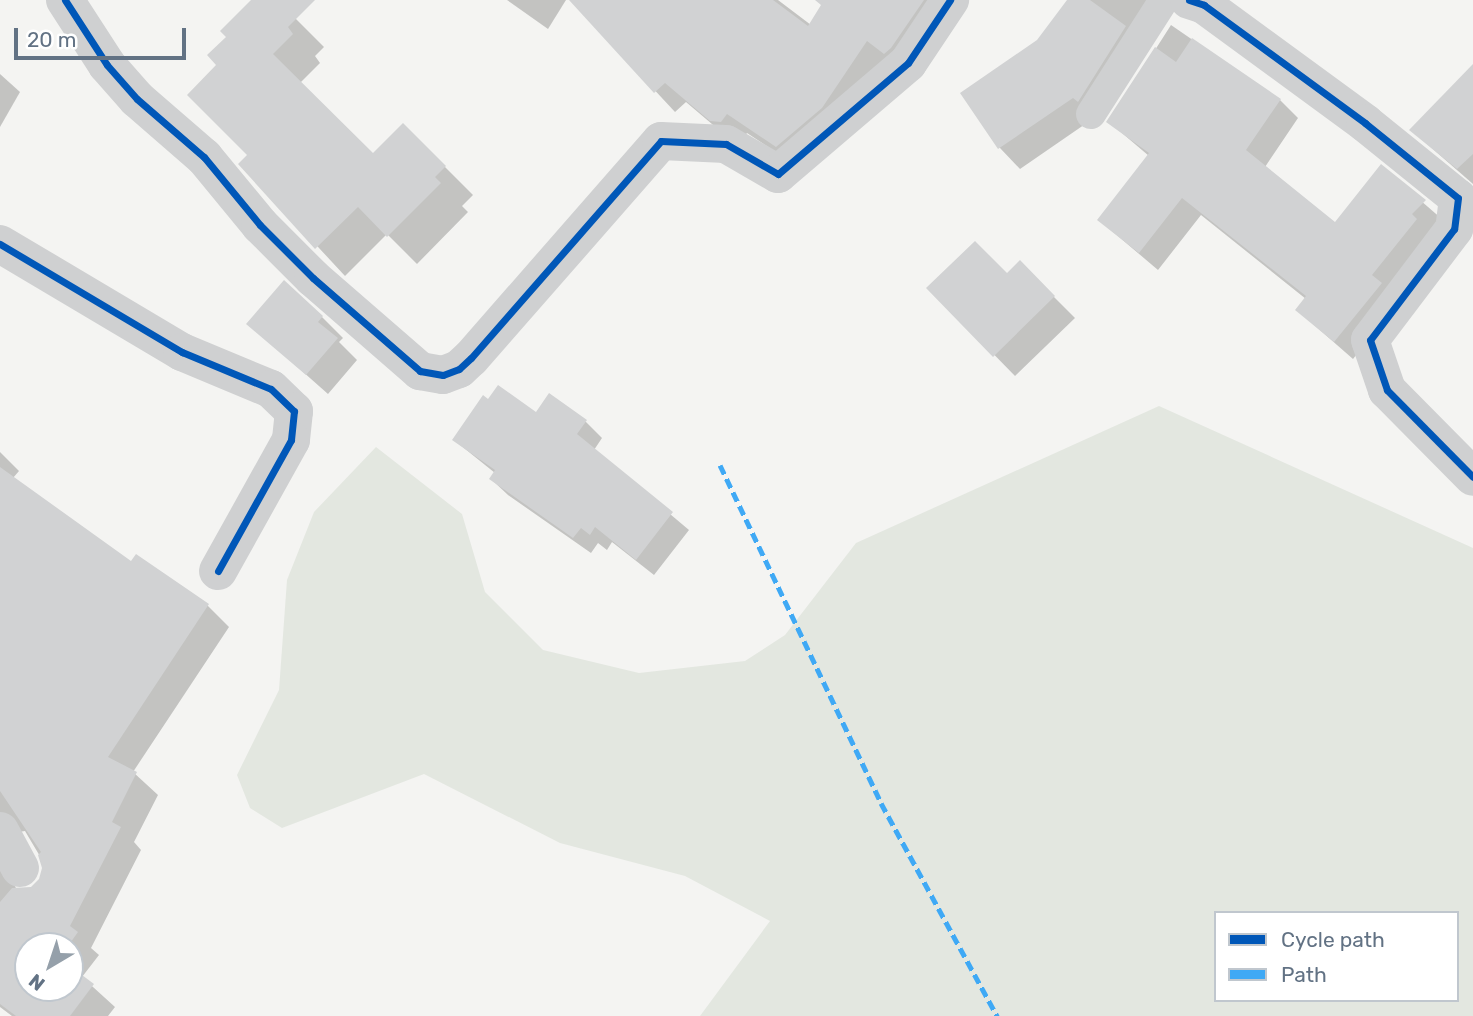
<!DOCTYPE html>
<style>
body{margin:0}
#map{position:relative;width:1473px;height:1016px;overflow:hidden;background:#f4f4f2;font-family:Rubik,sans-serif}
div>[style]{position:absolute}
.green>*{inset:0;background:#e3e7e0}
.shadow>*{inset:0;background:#0003}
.building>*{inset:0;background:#d1d2d3}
.lane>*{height:30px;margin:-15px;padding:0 15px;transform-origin:15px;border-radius:15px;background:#cfd0d1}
.street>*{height:38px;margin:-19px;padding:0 19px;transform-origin:19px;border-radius:19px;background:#cfd0d1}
.quiet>*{height:5px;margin-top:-2.5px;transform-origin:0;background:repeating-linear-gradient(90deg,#3fa9f5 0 10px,transparent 0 15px)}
.cycleway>*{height:7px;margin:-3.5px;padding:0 3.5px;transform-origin:3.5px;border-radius:3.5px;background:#0057b8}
span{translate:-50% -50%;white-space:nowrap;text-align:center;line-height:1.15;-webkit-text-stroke:7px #fff;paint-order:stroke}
.legend{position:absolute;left:1214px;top:911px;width:245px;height:91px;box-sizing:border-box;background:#fff;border:2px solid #c0c7ce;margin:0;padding:9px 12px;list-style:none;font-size:21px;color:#627284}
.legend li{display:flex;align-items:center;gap:14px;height:35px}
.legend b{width:35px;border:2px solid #c0c7ce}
.north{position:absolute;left:14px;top:932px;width:70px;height:70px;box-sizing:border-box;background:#fff;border:2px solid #c0c7ce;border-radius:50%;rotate:219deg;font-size:19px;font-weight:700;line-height:28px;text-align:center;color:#627284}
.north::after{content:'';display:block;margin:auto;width:24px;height:32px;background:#95a0aa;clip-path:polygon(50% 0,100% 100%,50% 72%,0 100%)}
.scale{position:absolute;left:14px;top:28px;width:172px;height:32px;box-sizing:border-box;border:4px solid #627284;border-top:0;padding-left:9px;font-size:21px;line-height:24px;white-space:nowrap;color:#627284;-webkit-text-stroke:5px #fff;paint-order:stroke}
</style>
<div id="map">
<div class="green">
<div style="clip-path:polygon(evenodd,1159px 406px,1473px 548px,1473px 1016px,700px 1016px,770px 921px,685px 876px,560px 843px,424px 774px,282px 828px,250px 808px,237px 775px,279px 690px,287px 580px,314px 512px,376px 447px,462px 514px,485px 592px,543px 650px,639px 673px,745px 661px,785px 635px,856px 543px,1159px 406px,1216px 913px,1457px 913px,1457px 1000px,1216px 1000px,1216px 913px)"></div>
</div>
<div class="shadow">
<div style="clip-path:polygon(254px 0,277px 0,324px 47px,315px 56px,320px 63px,300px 83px,373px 156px,403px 125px,473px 195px,462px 206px,468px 212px,417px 264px,387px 234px,345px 276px,241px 164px,250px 155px,219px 65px,229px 37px)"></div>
<div style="clip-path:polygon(507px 0,566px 0,548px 29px)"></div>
<div style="clip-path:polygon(617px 0,778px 0,811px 25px,827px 0,956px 0,797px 166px,747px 133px,741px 141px,732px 141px,686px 102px,675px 112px,595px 26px)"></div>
<div style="clip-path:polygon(1069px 0,1201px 0,1170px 11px,1094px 118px,1020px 169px,1000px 148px,962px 94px,1039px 41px)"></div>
<div style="clip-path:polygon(1171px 25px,1280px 100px,1298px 118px,1265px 167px,1335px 224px,1382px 167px,1443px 220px,1399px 302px,1353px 359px,1297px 310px,1306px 299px,1201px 215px,1158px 270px,1099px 220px,1149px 156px,1109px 122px)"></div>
<div style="clip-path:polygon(1473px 67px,1473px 184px,1411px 130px)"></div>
<div style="clip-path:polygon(0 74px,20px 92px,0 127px)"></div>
<div style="clip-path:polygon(1020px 263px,1075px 318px,1015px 376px,929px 288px,1007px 275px)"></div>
<div style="clip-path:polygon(322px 317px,343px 338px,339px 342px,357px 360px,328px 394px,249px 324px)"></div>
<div style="clip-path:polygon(537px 414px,586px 422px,602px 438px,594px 450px,689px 530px,654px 575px,612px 542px,607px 550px,598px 543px,591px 553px,508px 495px,491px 479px,495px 473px,454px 440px)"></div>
<div style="clip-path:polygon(evenodd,0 452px,19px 471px,13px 478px,131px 564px,137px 556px,208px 606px,229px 627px,133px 772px,158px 795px,134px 842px,141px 850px,91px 948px,99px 955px,82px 977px,115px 1007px,108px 1016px,12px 1016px,0 1007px,0 857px,18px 892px,32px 888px,40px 881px,44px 869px,41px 858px,25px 831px,12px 833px,0 849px,0 452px,28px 946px,70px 946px,70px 988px,28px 988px,28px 946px)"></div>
</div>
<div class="building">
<div style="clip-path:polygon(251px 0,315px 0,288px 27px,293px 34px,273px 54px,373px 153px,403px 123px,446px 166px,435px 177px,441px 183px,387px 237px,358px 207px,315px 249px,238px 164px,247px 155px,187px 95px,216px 65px,207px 55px,226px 37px,220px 31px)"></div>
<div style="clip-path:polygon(569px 0,773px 0,808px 26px,821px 5px,815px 0,924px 0,891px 48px,884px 54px,867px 41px,822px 108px,776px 147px,727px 114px,721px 122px,710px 121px,665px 83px,654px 93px)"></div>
<div style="clip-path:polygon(1067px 0,1090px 0,1126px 26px,1078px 102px,1073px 98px,998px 149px,960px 93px,1037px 40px)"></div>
<div style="clip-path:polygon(1192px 38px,1281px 99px,1246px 150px,1335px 222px,1381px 164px,1426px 200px,1412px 214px,1417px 219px,1372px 275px,1382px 283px,1334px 342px,1295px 310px,1306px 296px,1182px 198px,1139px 253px,1097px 220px,1149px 153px,1106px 122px,1155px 47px,1176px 62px)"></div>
<div style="clip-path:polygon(1473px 64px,1473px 154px,1457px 169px,1409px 130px)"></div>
<div style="clip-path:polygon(975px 241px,1007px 273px,1020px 260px,1055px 296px,993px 357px,926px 288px)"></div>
<div style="clip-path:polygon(284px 280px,323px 316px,318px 322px,338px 338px,306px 375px,246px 324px)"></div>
<div style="clip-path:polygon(498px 385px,536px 412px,549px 393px,587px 420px,577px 434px,673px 512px,636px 560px,595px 527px,590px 535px,581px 528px,573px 538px,489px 479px,495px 470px,452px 440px,483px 395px,488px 399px)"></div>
<div style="clip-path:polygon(0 467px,131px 561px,136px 554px,209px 604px,108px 757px,137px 772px,112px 822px,121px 827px,70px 926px,78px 932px,68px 946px,28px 946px,28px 988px,70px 988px,70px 966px,94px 984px,70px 1016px,16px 1016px,0 1004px,0 902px,12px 888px,31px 887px,39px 879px,42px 868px,38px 855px,41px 852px,0 791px)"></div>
</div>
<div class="lane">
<div style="left:1091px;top:114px;width:135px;rotate:-57.4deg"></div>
</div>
<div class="street">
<div style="left:65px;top:0;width:77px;rotate:57.1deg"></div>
<div style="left:107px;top:65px;width:45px;rotate:48.6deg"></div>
<div style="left:137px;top:99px;width:89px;rotate:40.9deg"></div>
<div style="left:204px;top:157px;width:88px;rotate:50.5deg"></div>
<div style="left:260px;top:225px;width:75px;rotate:45deg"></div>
<div style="left:313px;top:278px;width:142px;rotate:41deg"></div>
<div style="left:420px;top:371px;width:23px;rotate:10deg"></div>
<div style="left:443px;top:375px;width:17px;rotate:-21deg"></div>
<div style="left:459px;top:369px;width:16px;rotate:-43deg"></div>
<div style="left:471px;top:358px;width:288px;rotate:-48.8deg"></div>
<div style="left:661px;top:141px;width:65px;rotate:2.6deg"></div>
<div style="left:726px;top:144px;width:60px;rotate:30deg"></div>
<div style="left:778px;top:174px;width:171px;rotate:-40.5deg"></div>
<div style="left:908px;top:63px;width:76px;rotate:-56.3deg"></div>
<div style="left:1189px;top:0;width:16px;rotate:18deg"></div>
<div style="left:1204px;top:5px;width:200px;rotate:36.2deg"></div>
<div style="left:1365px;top:123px;width:119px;rotate:38.9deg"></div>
<div style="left:1458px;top:198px;width:31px;rotate:97deg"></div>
<div style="left:1454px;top:229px;width:139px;rotate:127.1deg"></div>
<div style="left:1370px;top:340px;width:53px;rotate:71.2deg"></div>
<div style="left:1387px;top:390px;width:122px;rotate:45.3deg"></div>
<div style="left:0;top:244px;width:212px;rotate:30.7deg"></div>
<div style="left:182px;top:352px;width:96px;rotate:22.6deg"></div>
<div style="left:271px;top:389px;width:32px;rotate:44deg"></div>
<div style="left:294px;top:411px;width:29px;rotate:96deg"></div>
<div style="left:291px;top:440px;width:150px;rotate:119.1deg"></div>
<div style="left:0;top:831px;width:42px;rotate:61.6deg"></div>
</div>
<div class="quiet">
<div style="left:720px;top:465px;width:374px;rotate:64.5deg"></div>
<div style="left:881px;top:803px;width:243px;rotate:61.4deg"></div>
</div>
<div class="cycleway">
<div style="left:65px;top:0;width:77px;rotate:57.1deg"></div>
<div style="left:107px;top:65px;width:45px;rotate:48.6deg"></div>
<div style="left:137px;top:99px;width:89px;rotate:40.9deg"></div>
<div style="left:204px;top:157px;width:88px;rotate:50.5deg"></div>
<div style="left:260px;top:225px;width:75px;rotate:45deg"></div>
<div style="left:313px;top:278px;width:142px;rotate:41deg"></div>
<div style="left:420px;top:371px;width:23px;rotate:10deg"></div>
<div style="left:443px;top:375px;width:17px;rotate:-21deg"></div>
<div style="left:459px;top:369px;width:16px;rotate:-43deg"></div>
<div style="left:471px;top:358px;width:288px;rotate:-48.8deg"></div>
<div style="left:661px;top:141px;width:65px;rotate:2.6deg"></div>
<div style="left:726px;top:144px;width:60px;rotate:30deg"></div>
<div style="left:778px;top:174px;width:171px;rotate:-40.5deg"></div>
<div style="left:908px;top:63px;width:76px;rotate:-56.3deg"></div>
<div style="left:1189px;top:0;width:16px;rotate:18deg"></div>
<div style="left:1204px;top:5px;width:200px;rotate:36.2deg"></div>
<div style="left:1365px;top:123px;width:119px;rotate:38.9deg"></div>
<div style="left:1458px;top:198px;width:31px;rotate:97deg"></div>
<div style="left:1454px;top:229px;width:139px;rotate:127.1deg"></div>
<div style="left:1370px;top:340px;width:53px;rotate:71.2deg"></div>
<div style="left:1387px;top:390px;width:122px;rotate:45.3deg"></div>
<div style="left:0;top:244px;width:212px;rotate:30.7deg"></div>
<div style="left:182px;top:352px;width:96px;rotate:22.6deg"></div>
<div style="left:271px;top:389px;width:32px;rotate:44deg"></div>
<div style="left:294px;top:411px;width:29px;rotate:96deg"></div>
<div style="left:291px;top:440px;width:150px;rotate:119.1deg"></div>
</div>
<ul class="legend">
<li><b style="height:9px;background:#0057b8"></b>Cycle path</li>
<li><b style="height:9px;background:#3fa9f5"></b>Path</li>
</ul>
<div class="north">N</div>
<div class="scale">20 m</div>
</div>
